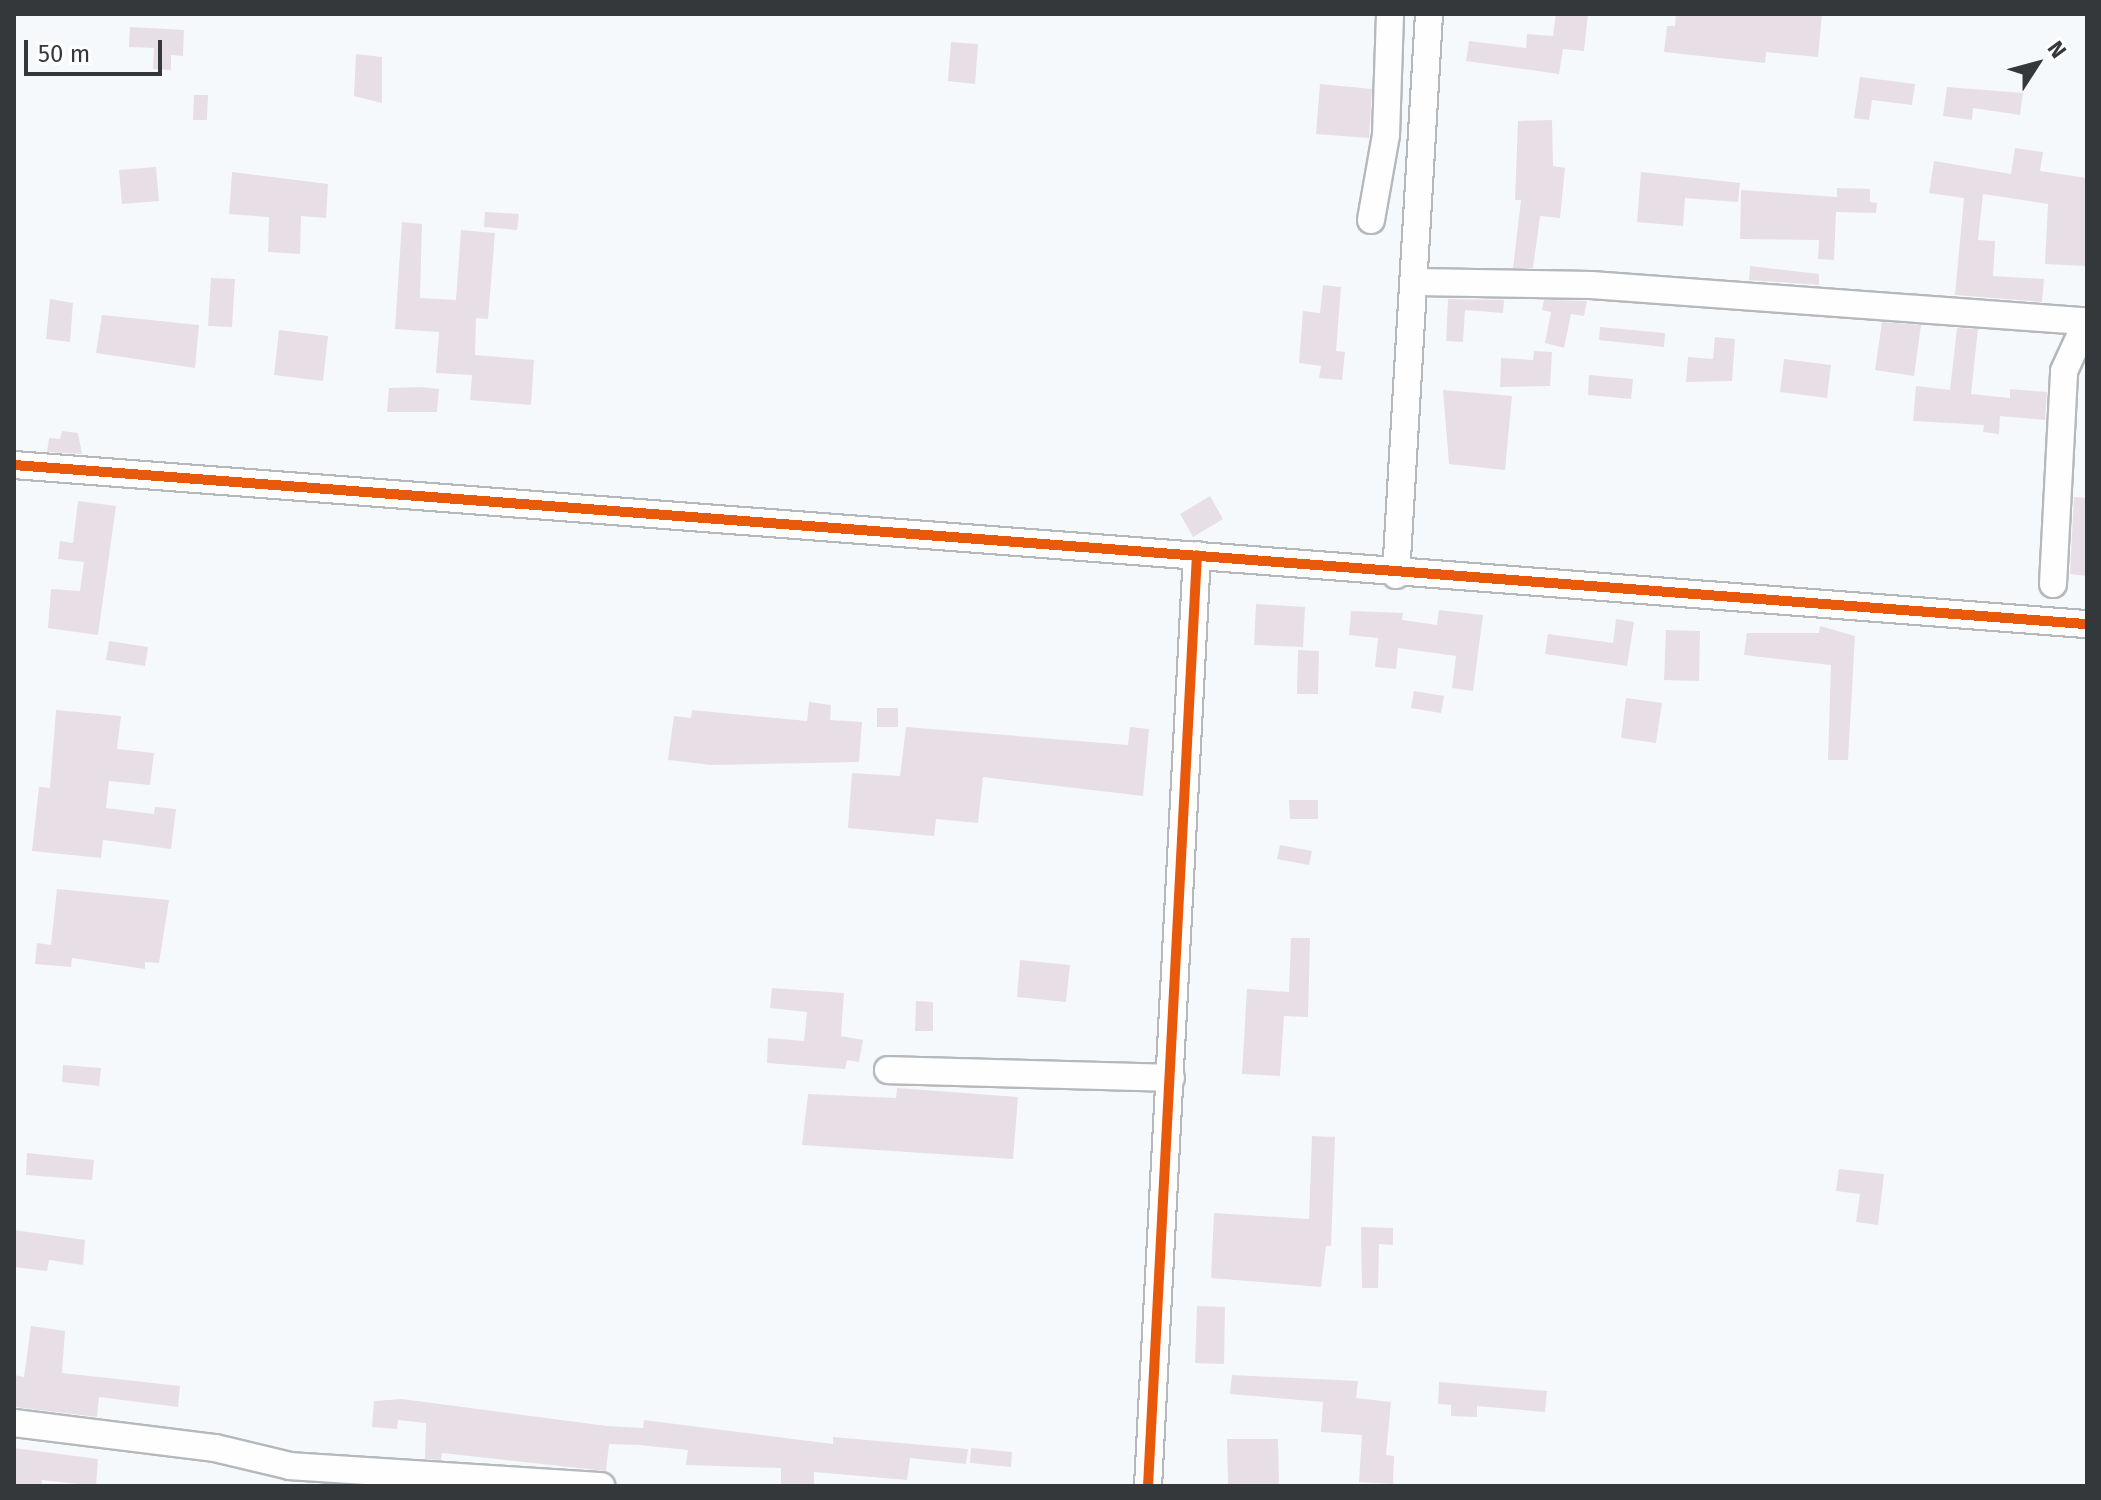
<!DOCTYPE html>
<style>
body{margin:0}
#map{position:relative;width:2101px;height:1500px;overflow:hidden;background:#f6f9fc;font-family:"Fira Sans",sans-serif}
div>[style]{position:absolute}
.building>*{inset:0;background:#e7dfe5}
.roads{filter:drop-shadow(2px 0 #b6b9bc) drop-shadow(-2px 0 #b6b9bc) drop-shadow(0 2px #b6b9bc) drop-shadow(0 -2px #b6b9bc)}
.minor>*{height:26px;margin:-13px;padding:0 13px;transform-origin:13px;border-radius:13px;background:#fefeff}
.cycleway>*{height:10px;margin:-5px;padding:0 5px;transform-origin:5px;border-radius:5px;background:#e8590c}
span{translate:-50% -50%;white-space:nowrap;text-align:center;line-height:1.15;-webkit-text-stroke:6px #fff;paint-order:stroke}
.frame{position:absolute;inset:0;border:16px solid #35383a;pointer-events:none}
.north{position:absolute;left:1997px;top:24px;width:80px;height:80px;-webkit-text-stroke:6px #fff;paint-order:stroke;rotate:54deg;font-size:22px;font-weight:700;line-height:32px;text-align:center;color:#35383a}
.north::after{content:'';display:block;margin:auto;width:28px;height:36px;background:#35383a;clip-path:polygon(50% 0,100% 100%,50% 72%,0 100%)}
.scale{position:absolute;left:24px;top:40px;width:138px;height:36px;box-sizing:border-box;border:4px solid #35383a;border-top:0;padding-left:10px;font-size:24px;line-height:28px;white-space:nowrap;color:#35383a;-webkit-text-stroke:6px #fff;paint-order:stroke}
</style>
<div id="map">
<div class="building">
<div style="clip-path:polygon(1556px 14px,1588px 14px,1584px 51px,1563px 49px,1559px 74px,1466px 61px,1469px 41px,1526px 48px,1527px 34px,1553px 36px)"></div>
<div style="clip-path:polygon(1676px 14px,1822px 14px,1818px 57px,1766px 52px,1765px 63px,1664px 52px,1667px 26px,1675px 26px)"></div>
<div style="clip-path:polygon(130px 27px,184px 30px,183px 56px,171px 55px,171px 70px,153px 69px,154px 48px,129px 47px)"></div>
<div style="clip-path:polygon(951px 42px,978px 44px,975px 84px,948px 81px)"></div>
<div style="clip-path:polygon(356px 54px,382px 57px,382px 103px,354px 96px)"></div>
<div style="clip-path:polygon(1860px 77px,1915px 84px,1912px 105px,1872px 100px,1869px 120px,1854px 118px)"></div>
<div style="clip-path:polygon(1320px 84px,1372px 89px,1369px 138px,1316px 134px)"></div>
<div style="clip-path:polygon(1947px 87px,2023px 93px,2020px 115px,1973px 108px,1972px 120px,1943px 116px)"></div>
<div style="clip-path:polygon(194px 95px,208px 95px,207px 120px,193px 120px)"></div>
<div style="clip-path:polygon(1552px 120px,1553px 166px,1565px 168px,1560px 218px,1540px 216px,1533px 268px,1513px 268px,1521px 200px,1515px 200px,1518px 121px)"></div>
<div style="clip-path:polygon(2015px 148px,2043px 152px,2040px 171px,2087px 178px,2087px 266px,2045px 264px,2048px 204px,1983px 194px,1978px 240px,1995px 241px,1993px 276px,2044px 279px,2042px 302px,1955px 295px,1964px 198px,1929px 193px,1934px 161px,2011px 174px)"></div>
<div style="clip-path:polygon(156px 167px,159px 201px,122px 204px,119px 170px)"></div>
<div style="clip-path:polygon(232px 172px,328px 184px,326px 218px,301px 216px,300px 254px,268px 252px,269px 217px,229px 214px)"></div>
<div style="clip-path:polygon(1641px 172px,1740px 183px,1738px 202px,1685px 198px,1683px 226px,1637px 222px)"></div>
<div style="clip-path:polygon(1837px 188px,1870px 189px,1870px 202px,1877px 203px,1876px 213px,1836px 212px,1834px 260px,1818px 259px,1819px 240px,1740px 239px,1741px 190px,1837px 197px)"></div>
<div style="clip-path:polygon(485px 212px,519px 214px,517px 230px,484px 227px)"></div>
<div style="clip-path:polygon(402px 222px,422px 224px,420px 298px,456px 300px,461px 230px,495px 233px,488px 319px,476px 318px,475px 355px,534px 360px,531px 405px,470px 400px,472px 375px,436px 373px,439px 332px,395px 329px)"></div>
<div style="clip-path:polygon(1750px 266px,1819px 274px,1819px 285px,1749px 280px)"></div>
<div style="clip-path:polygon(211px 278px,235px 279px,232px 327px,208px 326px)"></div>
<div style="clip-path:polygon(1323px 285px,1341px 287px,1336px 351px,1345px 352px,1342px 380px,1319px 378px,1321px 366px,1299px 363px,1303px 311px,1320px 313px)"></div>
<div style="clip-path:polygon(50px 299px,73px 303px,70px 342px,46px 339px)"></div>
<div style="clip-path:polygon(1448px 299px,1504px 300px,1503px 313px,1465px 310px,1463px 342px,1446px 341px)"></div>
<div style="clip-path:polygon(1544px 300px,1587px 301px,1584px 316px,1571px 314px,1564px 348px,1545px 343px,1551px 312px,1542px 310px)"></div>
<div style="clip-path:polygon(102px 315px,199px 325px,195px 368px,96px 353px)"></div>
<div style="clip-path:polygon(1882px 322px,1921px 325px,1914px 376px,1875px 370px)"></div>
<div style="clip-path:polygon(1600px 327px,1665px 333px,1664px 347px,1599px 340px)"></div>
<div style="clip-path:polygon(1957px 328px,1978px 329px,1971px 394px,2010px 398px,2010px 389px,2047px 392px,2045px 420px,2000px 416px,1999px 434px,1983px 432px,1984px 425px,1913px 421px,1916px 386px,1950px 390px)"></div>
<div style="clip-path:polygon(279px 330px,328px 336px,323px 381px,274px 375px)"></div>
<div style="clip-path:polygon(1715px 337px,1735px 339px,1732px 381px,1686px 382px,1688px 357px,1713px 359px)"></div>
<div style="clip-path:polygon(1534px 351px,1552px 352px,1550px 386px,1500px 387px,1501px 358px,1533px 360px)"></div>
<div style="clip-path:polygon(1784px 359px,1831px 365px,1827px 398px,1780px 392px)"></div>
<div style="clip-path:polygon(1589px 375px,1633px 379px,1631px 399px,1588px 395px)"></div>
<div style="clip-path:polygon(421px 387px,439px 389px,437px 412px,387px 412px,389px 388px)"></div>
<div style="clip-path:polygon(1443px 390px,1512px 396px,1505px 470px,1449px 464px)"></div>
<div style="clip-path:polygon(62px 431px,78px 433px,82px 454px,47px 452px,49px 438px,60px 439px)"></div>
<div style="clip-path:polygon(1210px 496px,1223px 519px,1193px 537px,1180px 514px)"></div>
<div style="clip-path:polygon(2074px 497px,2087px 498px,2087px 576px,2070px 574px)"></div>
<div style="clip-path:polygon(78px 501px,116px 506px,98px 635px,48px 628px,51px 589px,80px 591px,84px 562px,58px 559px,60px 541px,73px 543px)"></div>
<div style="clip-path:polygon(1256px 604px,1305px 607px,1303px 647px,1254px 645px)"></div>
<div style="clip-path:polygon(1439px 610px,1483px 615px,1473px 691px,1452px 688px,1456px 656px,1398px 648px,1396px 669px,1375px 667px,1378px 638px,1349px 635px,1351px 611px,1403px 613px,1402px 620px,1437px 625px)"></div>
<div style="clip-path:polygon(1616px 619px,1634px 622px,1627px 666px,1545px 654px,1548px 634px,1613px 643px)"></div>
<div style="clip-path:polygon(1820px 626px,1855px 636px,1848px 760px,1828px 760px,1831px 665px,1744px 655px,1747px 633px,1819px 633px)"></div>
<div style="clip-path:polygon(1666px 630px,1700px 631px,1699px 681px,1664px 680px)"></div>
<div style="clip-path:polygon(109px 641px,148px 647px,145px 666px,106px 660px)"></div>
<div style="clip-path:polygon(1298px 650px,1319px 651px,1318px 694px,1297px 694px)"></div>
<div style="clip-path:polygon(1414px 691px,1444px 696px,1441px 713px,1411px 708px)"></div>
<div style="clip-path:polygon(1626px 698px,1662px 703px,1656px 743px,1621px 738px)"></div>
<div style="clip-path:polygon(809px 702px,831px 705px,830px 720px,862px 722px,859px 762px,712px 765px,668px 760px,674px 716px,691px 718px,692px 710px,807px 721px)"></div>
<div style="clip-path:polygon(877px 708px,898px 708px,898px 727px,877px 727px)"></div>
<div style="clip-path:polygon(56px 710px,121px 716px,117px 749px,154px 753px,150px 785px,109px 781px,106px 808px,154px 814px,155px 807px,176px 809px,171px 849px,103px 840px,101px 858px,32px 851px,39px 787px,50px 788px)"></div>
<div style="clip-path:polygon(906px 727px,1128px 745px,1130px 727px,1149px 729px,1143px 796px,983px 777px,978px 823px,936px 819px,934px 836px,848px 828px,852px 773px,900px 776px)"></div>
<div style="clip-path:polygon(1289px 800px,1318px 800px,1318px 819px,1290px 819px)"></div>
<div style="clip-path:polygon(1280px 845px,1312px 851px,1309px 865px,1277px 859px)"></div>
<div style="clip-path:polygon(57px 889px,169px 900px,159px 963px,145px 962px,145px 969px,72px 958px,71px 967px,35px 964px,37px 943px,51px 945px)"></div>
<div style="clip-path:polygon(1291px 938px,1310px 938px,1308px 1017px,1284px 1016px,1280px 1076px,1242px 1074px,1247px 989px,1289px 992px)"></div>
<div style="clip-path:polygon(1020px 960px,1070px 965px,1066px 1002px,1017px 997px)"></div>
<div style="clip-path:polygon(772px 988px,844px 993px,841px 1036px,863px 1040px,859px 1062px,847px 1060px,845px 1069px,767px 1063px,768px 1038px,804px 1041px,807px 1012px,770px 1008px)"></div>
<div style="clip-path:polygon(916px 1001px,933px 1002px,933px 1031px,915px 1031px)"></div>
<div style="clip-path:polygon(63px 1065px,101px 1068px,99px 1086px,62px 1082px)"></div>
<div style="clip-path:polygon(897px 1088px,1018px 1097px,1013px 1159px,802px 1145px,808px 1094px,896px 1098px)"></div>
<div style="clip-path:polygon(1312px 1136px,1335px 1137px,1331px 1246px,1326px 1246px,1321px 1287px,1211px 1278px,1214px 1213px,1309px 1219px)"></div>
<div style="clip-path:polygon(27px 1153px,94px 1160px,92px 1180px,26px 1175px)"></div>
<div style="clip-path:polygon(1839px 1169px,1884px 1174px,1878px 1225px,1856px 1222px,1860px 1194px,1836px 1191px)"></div>
<div style="clip-path:polygon(1361px 1227px,1393px 1228px,1393px 1245px,1379px 1244px,1378px 1288px,1362px 1288px)"></div>
<div style="clip-path:polygon(14px 1230px,85px 1240px,83px 1265px,49px 1260px,47px 1271px,14px 1267px)"></div>
<div style="clip-path:polygon(1197px 1306px,1225px 1307px,1224px 1364px,1195px 1363px)"></div>
<div style="clip-path:polygon(31px 1326px,65px 1331px,62px 1373px,180px 1386px,178px 1407px,99px 1397px,97px 1417px,14px 1407px,14px 1375px,24px 1377px)"></div>
<div style="clip-path:polygon(1232px 1375px,1358px 1381px,1356px 1398px,1391px 1402px,1386px 1455px,1394px 1456px,1393px 1484px,1359px 1482px,1362px 1435px,1321px 1432px,1323px 1402px,1230px 1394px)"></div>
<div style="clip-path:polygon(1439px 1382px,1547px 1391px,1545px 1412px,1477px 1406px,1477px 1417px,1451px 1416px,1451px 1405px,1438px 1404px)"></div>
<div style="clip-path:polygon(402px 1399px,607px 1426px,643px 1428px,644px 1420px,833px 1444px,833px 1437px,968px 1449px,966px 1464px,910px 1458px,907px 1480px,814px 1472px,814px 1486px,781px 1486px,781px 1468px,686px 1465px,688px 1450px,639px 1445px,609px 1444px,606px 1471px,442px 1453px,441px 1460px,425px 1459px,426px 1423px,398px 1420px,397px 1429px,372px 1427px,374px 1401px)"></div>
<div style="clip-path:polygon(1227px 1439px,1278px 1439px,1279px 1486px,1228px 1486px)"></div>
<div style="clip-path:polygon(14px 1448px,98px 1459px,96px 1486px,42px 1480px,41px 1486px,14px 1486px)"></div>
<div style="clip-path:polygon(971px 1448px,1012px 1452px,1011px 1467px,970px 1463px)"></div>
</div>
<div class="roads">
<div class="minor">
<div style="left:1371px;top:220px;width:86px;rotate:-80deg"></div>
<div style="left:1386px;top:135px;width:121px;rotate:-88.1deg"></div>
<div style="left:1417px;top:282px;width:174px;rotate:1deg"></div>
<div style="left:1591px;top:285px;width:497px;rotate:4.2deg"></div>
<div style="left:14px;top:465px;width:2079px;rotate:4.39deg"></div>
<div style="left:1396px;top:575px;width:562px;rotate:-86.63deg"></div>
<div style="left:2053px;top:584px;width:213px;rotate:-87deg"></div>
<div style="left:2064px;top:371px;width:55px;rotate:-65.3deg"></div>
<div style="left:888px;top:1070px;width:283px;rotate:1.6deg"></div>
<div style="left:14px;top:1423px;width:203px;rotate:7.1deg"></div>
<div style="left:215px;top:1448px;width:77px;rotate:13.5deg"></div>
<div style="left:290px;top:1466px;width:312px;rotate:3.7deg"></div>
<div style="left:1148px;top:1486px;width:932px;rotate:-86.99deg"></div>
</div>
</div>
<div class="cycleway">
<div style="left:14px;top:465px;width:2079px;rotate:4.39deg"></div>
<div style="left:1148px;top:1486px;width:932px;rotate:-86.99deg"></div>
</div>
<div class="frame"></div>
<div class="north">N</div>
<div class="scale">50 m</div>
</div>
